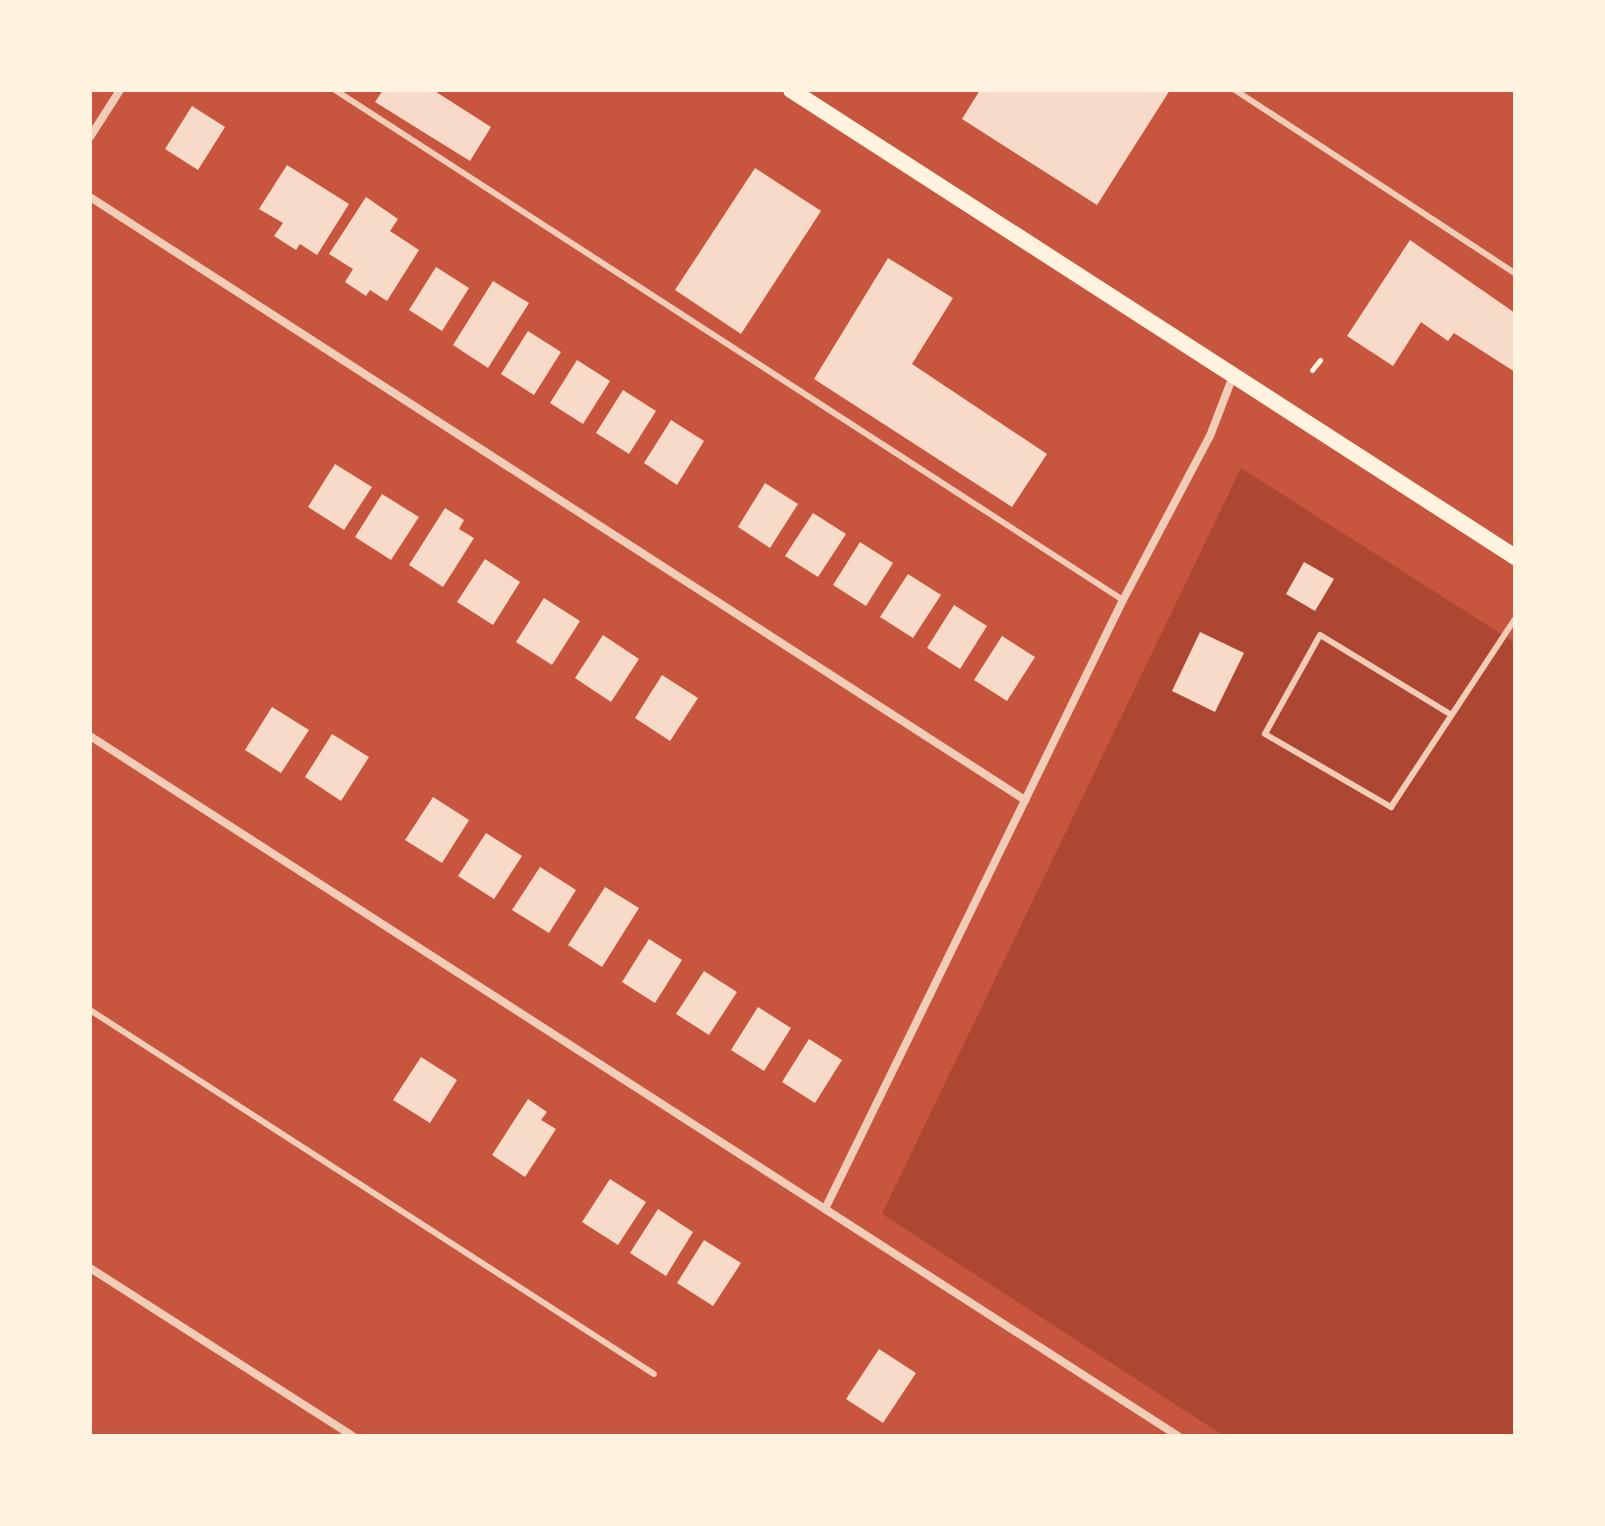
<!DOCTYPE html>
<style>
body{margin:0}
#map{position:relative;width:1605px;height:1526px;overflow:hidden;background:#c8553d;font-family:Overpass,sans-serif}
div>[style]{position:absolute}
.green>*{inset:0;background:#ae4732}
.building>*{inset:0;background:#f7dbc8}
.path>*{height:5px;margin:-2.5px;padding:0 2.5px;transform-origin:2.5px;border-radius:2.5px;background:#fff3e0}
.service>*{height:6px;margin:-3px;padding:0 3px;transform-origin:3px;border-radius:3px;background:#f1ccb7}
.minor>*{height:8px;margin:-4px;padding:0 4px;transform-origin:4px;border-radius:4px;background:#f1ccb7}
.secondary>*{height:16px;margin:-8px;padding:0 8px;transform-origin:8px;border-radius:8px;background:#fff3e0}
span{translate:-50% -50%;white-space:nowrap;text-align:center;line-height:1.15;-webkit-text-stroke:6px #fff3e0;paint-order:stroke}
.frame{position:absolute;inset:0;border:92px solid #fff3e0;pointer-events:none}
</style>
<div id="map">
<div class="green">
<div style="clip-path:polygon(1241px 468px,1515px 643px,1515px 1436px,1224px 1436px,882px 1214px)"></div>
</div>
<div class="building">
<div style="clip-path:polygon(383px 90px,433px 90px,491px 127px,470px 161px,375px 102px)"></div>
<div style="clip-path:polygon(980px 90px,1170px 90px,1097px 205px,962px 119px)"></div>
<div style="clip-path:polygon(192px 106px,225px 127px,198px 170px,165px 149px)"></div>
<div style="clip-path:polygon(287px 165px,349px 204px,317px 255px,300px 244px,296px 250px,274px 236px,283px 223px,259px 209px)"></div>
<div style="clip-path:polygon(755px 168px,821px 211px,741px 334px,675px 290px)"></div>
<div style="clip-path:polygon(366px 197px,398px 219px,390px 231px,419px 250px,387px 301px,370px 290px,366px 296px,345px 282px,353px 269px,329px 254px)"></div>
<div style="clip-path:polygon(1410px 240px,1515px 313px,1515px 372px,1454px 333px,1448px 341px,1421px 322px,1393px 366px,1347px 336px)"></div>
<div style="clip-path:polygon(888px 258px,953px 298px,912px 364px,1047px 454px,1012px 507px,814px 379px)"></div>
<div style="clip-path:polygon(436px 267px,469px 288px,442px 331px,409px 310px)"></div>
<div style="clip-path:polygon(493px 281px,529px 303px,488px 368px,453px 345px)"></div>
<div style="clip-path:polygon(528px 331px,561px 352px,534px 395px,501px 374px)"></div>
<div style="clip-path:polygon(577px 360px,610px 381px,583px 424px,550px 403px)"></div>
<div style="clip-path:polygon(623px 390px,656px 411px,629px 454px,596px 433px)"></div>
<div style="clip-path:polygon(671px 420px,704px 441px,677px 485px,644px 463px)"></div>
<div style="clip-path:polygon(335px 464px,372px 487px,344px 530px,308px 507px)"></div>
<div style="clip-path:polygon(765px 483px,798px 504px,770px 548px,738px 527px)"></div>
<div style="clip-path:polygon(382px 494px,419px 517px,391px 560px,355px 537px)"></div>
<div style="clip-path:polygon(445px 508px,464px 520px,459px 529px,474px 538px,443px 587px,409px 565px)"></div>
<div style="clip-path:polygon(813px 513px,846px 534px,818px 577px,785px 556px)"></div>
<div style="clip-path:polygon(860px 542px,893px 563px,866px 606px,833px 585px)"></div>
<div style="clip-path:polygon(485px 559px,520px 582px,493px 625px,457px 602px)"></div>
<div style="clip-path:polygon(1304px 562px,1334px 579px,1315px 611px,1286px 594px)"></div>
<div style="clip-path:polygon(908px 574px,941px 595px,913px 638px,880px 617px)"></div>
<div style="clip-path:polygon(544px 598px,580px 621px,552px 665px,516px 642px)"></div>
<div style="clip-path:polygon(954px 605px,987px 626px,960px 669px,927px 648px)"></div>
<div style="clip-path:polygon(1200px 632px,1244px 653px,1215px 712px,1172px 691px)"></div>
<div style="clip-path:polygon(603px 635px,639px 659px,611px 702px,575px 678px)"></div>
<div style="clip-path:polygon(1002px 636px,1035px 657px,1007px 701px,974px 680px)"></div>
<div style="clip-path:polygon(662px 675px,698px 698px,670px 741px,635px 718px)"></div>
<div style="clip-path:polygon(272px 707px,309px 730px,281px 773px,245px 750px)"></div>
<div style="clip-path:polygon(332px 734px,369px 757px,341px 801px,305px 777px)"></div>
<div style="clip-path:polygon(433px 797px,469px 820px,442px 863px,405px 840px)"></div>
<div style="clip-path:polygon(486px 833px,522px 856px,494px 899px,458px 876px)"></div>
<div style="clip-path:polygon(540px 867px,576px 890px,549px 933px,512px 910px)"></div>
<div style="clip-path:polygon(605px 887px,639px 908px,602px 967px,568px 945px)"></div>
<div style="clip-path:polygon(649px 939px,682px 960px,655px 1003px,622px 982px)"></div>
<div style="clip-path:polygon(704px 971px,737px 992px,709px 1035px,676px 1014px)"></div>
<div style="clip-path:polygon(758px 1007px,791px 1028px,764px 1071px,731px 1050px)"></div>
<div style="clip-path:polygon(809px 1039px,842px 1060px,815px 1103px,782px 1082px)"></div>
<div style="clip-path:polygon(421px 1057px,457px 1080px,430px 1123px,393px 1100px)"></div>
<div style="clip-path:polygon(528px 1099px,547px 1112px,541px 1120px,556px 1129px,525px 1177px,492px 1155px)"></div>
<div style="clip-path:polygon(610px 1179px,646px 1202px,618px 1245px,582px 1222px)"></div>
<div style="clip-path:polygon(658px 1209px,693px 1232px,666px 1276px,630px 1253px)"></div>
<div style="clip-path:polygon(704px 1240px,741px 1263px,713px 1306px,677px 1283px)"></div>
<div style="clip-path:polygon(879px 1349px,916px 1373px,883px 1423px,846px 1399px)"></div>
</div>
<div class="path">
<div style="left:1312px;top:370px;width:13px;rotate:-51deg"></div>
</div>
<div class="service">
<div style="left:335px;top:90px;width:939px;rotate:32.91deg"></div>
<div style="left:1235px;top:90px;width:334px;rotate:33.2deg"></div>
<div style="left:1450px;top:714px;width:152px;rotate:-148.7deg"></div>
<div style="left:1320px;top:635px;width:113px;rotate:119.1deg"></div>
<div style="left:1265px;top:734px;width:146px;rotate:30.1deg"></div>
<div style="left:1391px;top:807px;width:225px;rotate:-56.6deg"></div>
<div style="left:90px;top:1010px;width:671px;rotate:32.84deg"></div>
</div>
<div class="minor">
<div style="left:90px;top:137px;width:56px;rotate:-57.4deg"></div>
<div style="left:90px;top:197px;width:1113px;rotate:32.82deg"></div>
<div style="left:90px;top:736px;width:1294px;rotate:32.76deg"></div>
<div style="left:825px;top:1209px;width:678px;rotate:-63.93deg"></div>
<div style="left:1123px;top:600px;width:186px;rotate:-62.1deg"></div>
<div style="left:1210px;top:436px;width:64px;rotate:-69deg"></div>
<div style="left:90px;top:1268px;width:312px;rotate:32.6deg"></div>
</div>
<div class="secondary">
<div style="left:791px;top:90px;width:862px;rotate:32.82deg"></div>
</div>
<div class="frame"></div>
</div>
